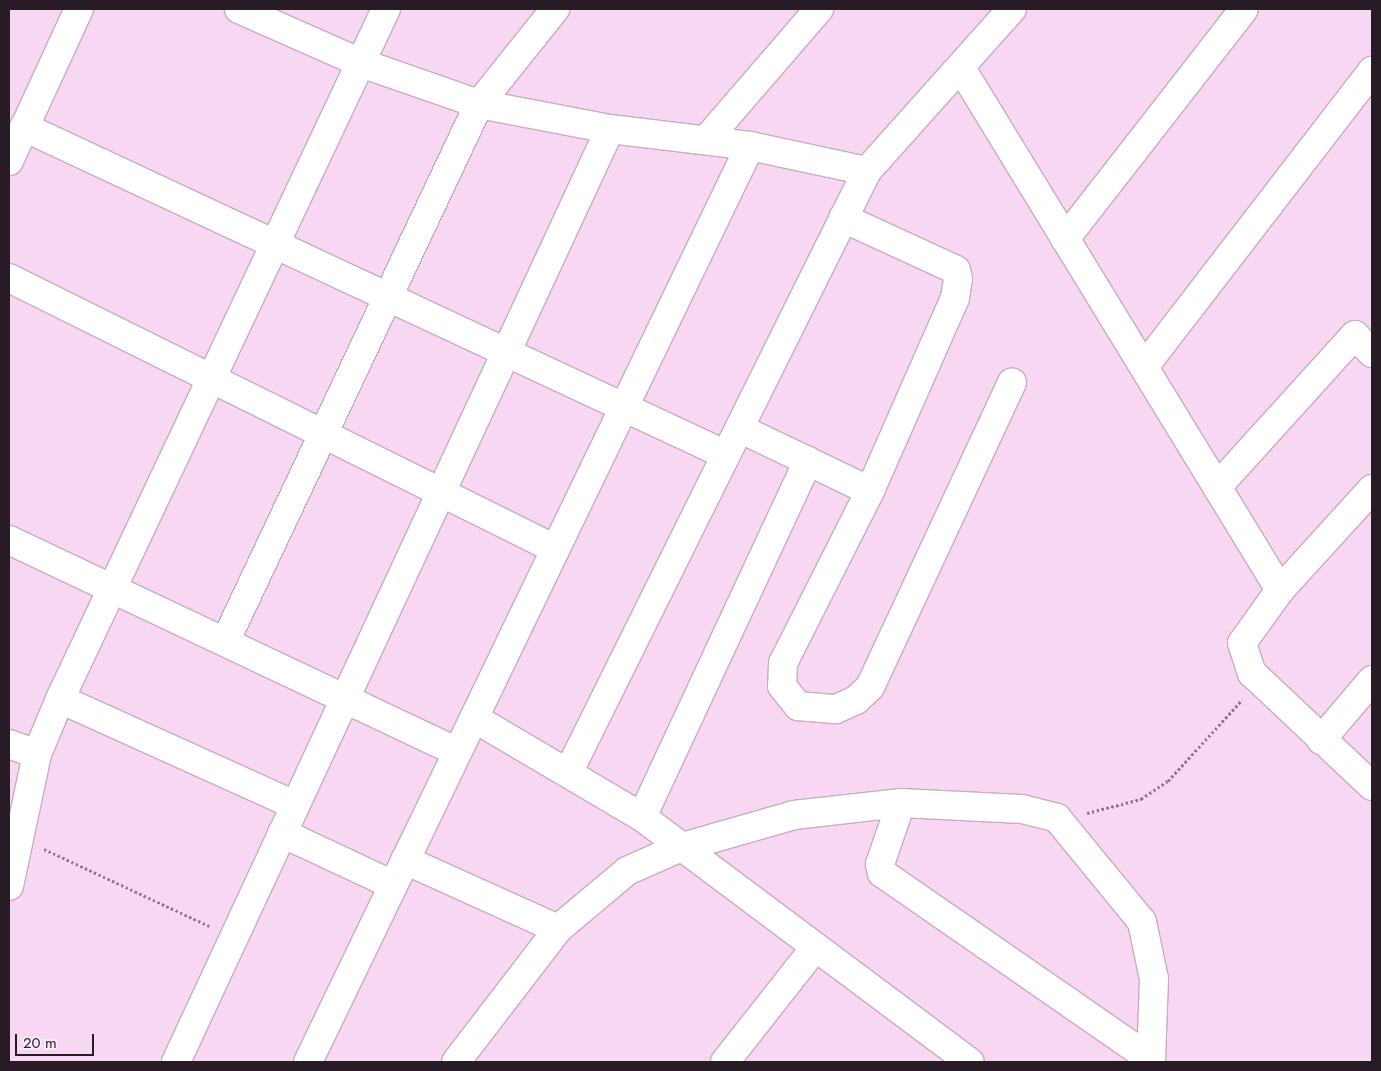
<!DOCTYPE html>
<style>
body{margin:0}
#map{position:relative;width:1381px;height:1071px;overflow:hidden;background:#f8d7f2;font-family:Jost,sans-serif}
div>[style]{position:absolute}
.path>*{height:3px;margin-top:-1.5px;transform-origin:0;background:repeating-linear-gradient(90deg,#8e788a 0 2.5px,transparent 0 5px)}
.roads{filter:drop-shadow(1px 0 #caabc4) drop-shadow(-1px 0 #caabc4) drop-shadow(0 1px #caabc4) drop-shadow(0 -1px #caabc4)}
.minor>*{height:28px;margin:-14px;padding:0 14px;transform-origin:14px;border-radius:14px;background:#fff}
span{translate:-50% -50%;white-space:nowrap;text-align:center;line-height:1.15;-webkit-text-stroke:5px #fde9f9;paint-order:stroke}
.frame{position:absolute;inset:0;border:10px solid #271c25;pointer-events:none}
.scale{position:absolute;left:15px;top:1034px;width:79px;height:22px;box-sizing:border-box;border:2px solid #271c25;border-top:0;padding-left:6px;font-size:15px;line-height:18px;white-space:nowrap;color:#271c25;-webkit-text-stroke:4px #fde9f9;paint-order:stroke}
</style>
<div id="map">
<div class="path">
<div style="left:1087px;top:813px;width:56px;rotate:-14.5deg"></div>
<div style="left:1141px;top:799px;width:32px;rotate:-34deg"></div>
<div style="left:1168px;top:781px;width:110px;rotate:-47.6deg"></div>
<div style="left:44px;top:849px;width:184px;rotate:25deg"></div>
</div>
<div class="roads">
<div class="minor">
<div style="left:239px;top:9px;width:133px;rotate:23.9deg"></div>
<div style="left:361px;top:63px;width:125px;rotate:19.2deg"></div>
<div style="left:479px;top:104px;width:133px;rotate:10.8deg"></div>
<div style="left:610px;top:129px;width:141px;rotate:6.9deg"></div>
<div style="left:750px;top:146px;width:120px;rotate:12.1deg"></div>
<div style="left:867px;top:171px;width:217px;rotate:-48.2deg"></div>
<div style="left:961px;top:68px;width:612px;rotate:58.57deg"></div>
<div style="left:24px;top:127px;width:775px;rotate:25.04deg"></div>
<div style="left:706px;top:140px;width:173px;rotate:-49.2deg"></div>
<div style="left:9px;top:161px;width:167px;rotate:-65.3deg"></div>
<div style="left:843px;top:218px;width:124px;rotate:24.7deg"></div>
<div style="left:956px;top:270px;width:9px;rotate:77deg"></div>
<div style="left:958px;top:279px;width:19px;rotate:99deg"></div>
<div style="left:955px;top:298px;width:211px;rotate:113.8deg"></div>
<div style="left:870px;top:491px;width:193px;rotate:116.8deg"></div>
<div style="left:783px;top:663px;width:23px;rotate:92deg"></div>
<div style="left:782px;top:686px;width:26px;rotate:51deg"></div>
<div style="left:798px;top:706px;width:38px;rotate:5deg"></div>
<div style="left:836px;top:709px;width:22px;rotate:-24deg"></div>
<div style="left:856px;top:700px;width:19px;rotate:-43deg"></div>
<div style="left:870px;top:687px;width:336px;rotate:-65deg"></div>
<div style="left:1065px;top:239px;width:291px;rotate:-52.1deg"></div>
<div style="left:9px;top:278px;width:610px;rotate:26.4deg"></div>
<div style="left:1144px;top:367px;width:374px;rotate:-52.4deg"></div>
<div style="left:739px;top:428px;width:145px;rotate:25.7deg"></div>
<div style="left:1217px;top:487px;width:205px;rotate:-47.8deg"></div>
<div style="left:1355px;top:335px;width:25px;rotate:47deg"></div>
<div style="left:1372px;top:489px;width:137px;rotate:132.3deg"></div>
<div style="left:1280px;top:590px;width:65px;rotate:125.6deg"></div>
<div style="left:1242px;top:643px;width:32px;rotate:72deg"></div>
<div style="left:1252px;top:673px;width:165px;rotate:43.3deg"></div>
<div style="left:9px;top:540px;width:496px;rotate:25.3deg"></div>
<div style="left:225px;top:642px;width:595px;rotate:-64.73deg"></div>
<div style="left:479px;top:104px;width:122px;rotate:-51.3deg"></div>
<div style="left:60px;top:699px;width:258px;rotate:24.3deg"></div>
<div style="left:474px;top:718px;width:195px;rotate:30.5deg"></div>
<div style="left:642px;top:817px;width:409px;rotate:36.8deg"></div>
<div style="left:1321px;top:740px;width:79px;rotate:-49.6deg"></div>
<div style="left:9px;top:744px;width:30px;rotate:20deg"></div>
<div style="left:569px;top:771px;width:670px;rotate:-63.59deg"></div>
<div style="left:901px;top:803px;width:65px;rotate:109deg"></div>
<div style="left:880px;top:864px;width:9px;rotate:77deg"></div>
<div style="left:882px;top:873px;width:327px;rotate:34.7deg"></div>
<div style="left:642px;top:817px;width:393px;rotate:-65deg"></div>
<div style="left:282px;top:833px;width:123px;rotate:25.1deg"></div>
<div style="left:405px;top:860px;width:168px;rotate:24.3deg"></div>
<div style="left:9px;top:886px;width:135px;rotate:-78deg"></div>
<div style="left:37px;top:754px;width:60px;rotate:-67.3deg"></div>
<div style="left:60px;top:699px;width:763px;rotate:-64.71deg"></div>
<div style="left:176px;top:1062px;width:1029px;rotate:-65.05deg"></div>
<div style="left:308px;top:1062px;width:1017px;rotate:-64.24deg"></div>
<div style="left:456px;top:1062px;width:168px;rotate:-52.5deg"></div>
<div style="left:558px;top:929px;width:90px;rotate:-40deg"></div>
<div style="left:627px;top:871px;width:57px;rotate:-23.9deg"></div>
<div style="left:679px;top:848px;width:120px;rotate:-16deg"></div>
<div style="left:794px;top:815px;width:108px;rotate:-6.4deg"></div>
<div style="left:901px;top:803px;width:121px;rotate:2.8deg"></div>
<div style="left:1022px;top:809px;width:36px;rotate:14deg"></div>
<div style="left:1057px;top:818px;width:134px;rotate:50.7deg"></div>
<div style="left:1142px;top:922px;width:58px;rotate:78.1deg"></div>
<div style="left:1154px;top:979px;width:83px;rotate:92.1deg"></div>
<div style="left:725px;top:1062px;width:144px;rotate:-51.8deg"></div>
</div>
</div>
<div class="frame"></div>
<div class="scale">20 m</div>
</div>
